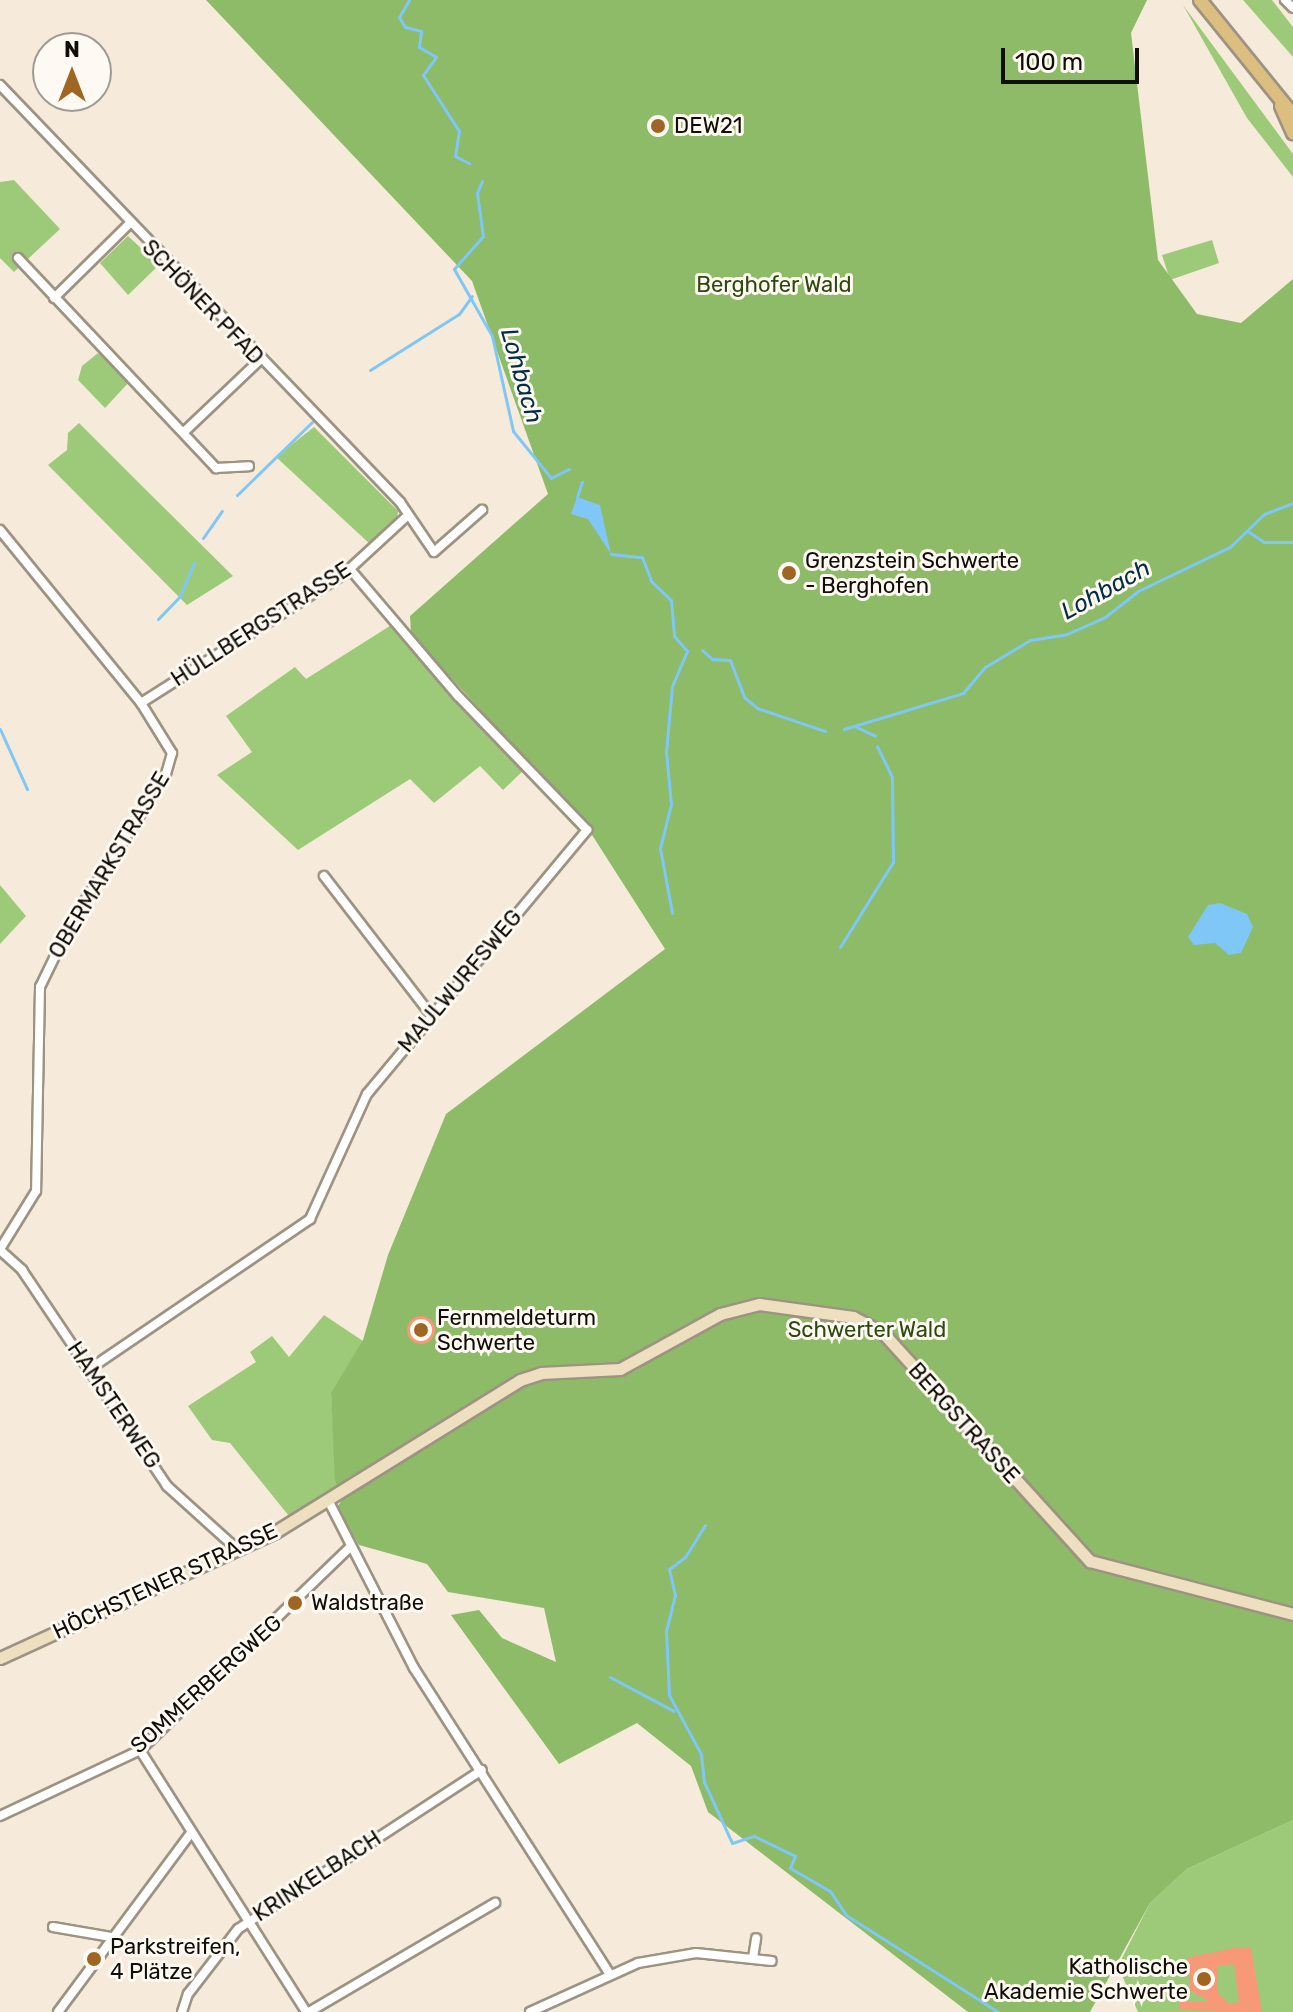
<!DOCTYPE html>
<meta charset="utf-8">
<style>
body{margin:0}
#map{position:relative;width:1293px;height:2012px;overflow:hidden;background:#f6ebda;font-family:Rubik,sans-serif}
div>[style]{position:absolute}
.green>*{inset:0;background:#9cca78}
.forest>*{inset:0;background:#8dbb67}
.water>*{inset:0;background:#7fc7f6}
.stream>*{height:3px;margin:-1.5px;padding:0 1.5px;transform-origin:1.5px;border-radius:1.5px;background:#7fc7f6}
.building>*{inset:0;background:#f79877}
.round{border-radius:50%}
.roads{filter:drop-shadow(2px 0 #9d9382) drop-shadow(-2px 0 #9d9382) drop-shadow(0 2px #9d9382) drop-shadow(0 -2px #9d9382)}
.street>*{height:8px;margin:-4px;padding:0 4px;transform-origin:4px;border-radius:4px;background:#fff}
.secondary>*{height:11px;margin:-5.5px;padding:0 5.5px;transform-origin:5.5px;border-radius:5.5px;background:#eedfc0}
.primary>*{height:12px;margin:-6px;padding:0 6px;transform-origin:6px;border-radius:6px;background:#dcbf80}
.dots>*{width:22px;height:22px;translate:-50% -50%;box-sizing:border-box;border:4px solid #fef9f2;border-radius:50%}
span{translate:-50% -50%;white-space:nowrap;text-align:center;line-height:1.15;-webkit-text-stroke:6px #fef9f2;paint-order:stroke}
.poi-label{font-size:22px;color:#110e08}
.left{translate:0 -50%;text-align:left}
.right{translate:-100% -50%;text-align:right}
.park-label{font-size:22px;color:#2c490e}
.street-label{font-size:22px;color:#110e08}
.water-label{font-size:24px;color:#032e45;font-style:italic}
.north{position:absolute;left:32px;top:32px;width:80px;height:80px;box-sizing:border-box;background:#fef9f2;border:2px solid #9f9b94;border-radius:50%;rotate:0deg;font-size:22px;font-weight:700;line-height:32px;text-align:center;color:#110e08}
.north::after{content:'';display:block;margin:auto;width:28px;height:36px;background:#9f6623;clip-path:polygon(50% 0,100% 100%,50% 72%,0 100%)}
.scale{position:absolute;left:1001px;top:48px;width:138px;height:36px;box-sizing:border-box;border:4px solid #110e08;border-top:0;padding-left:10px;font-size:24px;line-height:28px;white-space:nowrap;color:#110e08;-webkit-text-stroke:6px #fef9f2;paint-order:stroke}
</style>
<div id="map">
<div class="green">
<div style="clip-path:polygon(1243px 0,1272px 0,1293px 27px,1293px 57px)"></div>
<div style="clip-path:polygon(1183px 5px,1293px 154px,1293px 177px,1247px 118px)"></div>
<div style="clip-path:polygon(14px 180px,60px 229px,14px 272px,0 258px,0 182px)"></div>
<div style="clip-path:polygon(128px 236px,159px 265px,128px 295px,100px 263px)"></div>
<div style="clip-path:polygon(1212px 240px,1219px 263px,1170px 280px,1162px 255px)"></div>
<div style="clip-path:polygon(98px 353px,131px 380px,105px 408px,78px 380px,82px 366px)"></div>
<div style="clip-path:polygon(79px 423px,145px 489px,233px 576px,187px 605px,48px 465px,67px 450px,68px 433px)"></div>
<div style="clip-path:polygon(314px 427px,398px 511px,397px 520px,371px 545px,276px 457px)"></div>
<div style="clip-path:polygon(393px 624px,526px 768px,503px 790px,480px 766px,434px 803px,410px 779px,298px 850px,217px 775px,252px 752px,226px 716px,295px 667px,306px 679px)"></div>
<div style="clip-path:polygon(0 885px,26px 916px,0 944px)"></div>
<div style="clip-path:polygon(324px 1315px,363px 1341px,331px 1392px,337px 1489px,289px 1516px,230px 1443px,212px 1440px,188px 1406px,256px 1362px,250px 1352px,272px 1336px,289px 1357px)"></div>
<div style="clip-path:polygon(1293px 1820px,1293px 2012px,1138px 2012px,1118px 1966px,1150px 1903px,1187px 1869px)"></div>
</div>
<div class="forest">
<div style="clip-path:polygon(206px 0,1147px 0,1131px 33px,1158px 260px,1197px 314px,1241px 323px,1293px 279px,1293px 1820px,1187px 1869px,1150px 1903px,1090px 2012px,968px 2012px,708px 1812px,691px 1766px,637px 1723px,559px 1764px,451px 1615px,479px 1610px,502px 1638px,556px 1662px,544px 1608px,448px 1592px,427px 1564px,359px 1545px,337px 1507px,343px 1499px,335px 1481px,331px 1392px,363px 1340px,388px 1255px,446px 1114px,665px 949px,585px 824px,411px 634px,410px 616px,548px 494px,472px 281px)"></div>
</div>
<div class="water">
<div style="clip-path:polygon(577px 497px,600px 505px,611px 554px,588px 519px,571px 514px)"></div>
<div style="clip-path:polygon(1220px 903px,1247px 914px,1253px 927px,1241px 953px,1229px 955px,1215px 943px,1194px 945px,1188px 937px,1208px 905px)"></div>
</div>
<div class="stream">
<div style="left:409px;top:0;width:20px;rotate:120deg"></div>
<div style="left:399px;top:17px;width:12px;rotate:59deg"></div>
<div style="left:405px;top:27px;width:16px;rotate:14deg"></div>
<div style="left:421px;top:31px;width:16px;rotate:97deg"></div>
<div style="left:419px;top:47px;width:20px;rotate:30deg"></div>
<div style="left:436px;top:57px;width:22px;rotate:126deg"></div>
<div style="left:423px;top:75px;width:67px;rotate:57.3deg"></div>
<div style="left:459px;top:131px;width:25px;rotate:99deg"></div>
<div style="left:455px;top:156px;width:16px;rotate:27deg"></div>
<div style="left:482px;top:181px;width:13px;rotate:113deg"></div>
<div style="left:477px;top:193px;width:43px;rotate:82.1deg"></div>
<div style="left:483px;top:236px;width:44px;rotate:131.3deg"></div>
<div style="left:454px;top:269px;width:77px;rotate:60.4deg"></div>
<div style="left:492px;top:336px;width:97px;rotate:77.5deg"></div>
<div style="left:513px;top:431px;width:60px;rotate:51deg"></div>
<div style="left:551px;top:478px;width:20px;rotate:-27deg"></div>
<div style="left:370px;top:370px;width:105px;rotate:-32.2deg"></div>
<div style="left:459px;top:314px;width:22px;rotate:-54deg"></div>
<div style="left:237px;top:495px;width:105px;rotate:-44.2deg"></div>
<div style="left:577px;top:497px;width:16px;rotate:-72deg"></div>
<div style="left:1249px;top:532px;width:18px;rotate:34deg"></div>
<div style="left:1264px;top:542px;width:29px"></div>
<div style="left:203px;top:538px;width:33px;rotate:-55deg"></div>
<div style="left:611px;top:554px;width:31px;rotate:6deg"></div>
<div style="left:642px;top:557px;width:26px;rotate:69deg"></div>
<div style="left:651px;top:581px;width:28px;rotate:44deg"></div>
<div style="left:671px;top:600px;width:36px;rotate:85deg"></div>
<div style="left:674px;top:636px;width:20px;rotate:49deg"></div>
<div style="left:687px;top:651px;width:38px;rotate:113deg"></div>
<div style="left:672px;top:686px;width:66px;rotate:95.2deg"></div>
<div style="left:666px;top:752px;width:52px;rotate:84.5deg"></div>
<div style="left:671px;top:804px;width:45px;rotate:104deg"></div>
<div style="left:660px;top:848px;width:66px;rotate:79.5deg"></div>
<div style="left:158px;top:619px;width:32px;rotate:-46deg"></div>
<div style="left:180px;top:596px;width:36px;rotate:-67deg"></div>
<div style="left:702px;top:650px;width:13px;rotate:42deg"></div>
<div style="left:712px;top:659px;width:18px;rotate:3deg"></div>
<div style="left:730px;top:660px;width:40px;rotate:69deg"></div>
<div style="left:744px;top:697px;width:17px;rotate:40deg"></div>
<div style="left:757px;top:708px;width:72px;rotate:18.7deg"></div>
<div style="left:854px;top:726px;width:23px;rotate:25deg"></div>
<div style="left:0;top:729px;width:66px;rotate:65.8deg"></div>
<div style="left:844px;top:729px;width:124px;rotate:-16.8deg"></div>
<div style="left:963px;top:693px;width:34px;rotate:-50deg"></div>
<div style="left:985px;top:667px;width:52px;rotate:-31deg"></div>
<div style="left:1030px;top:640px;width:37px;rotate:-9deg"></div>
<div style="left:1067px;top:634px;width:42px;rotate:-24.1deg"></div>
<div style="left:1105px;top:617px;width:42px;rotate:-38.2deg"></div>
<div style="left:1138px;top:591px;width:102px;rotate:-25.6deg"></div>
<div style="left:1230px;top:547px;width:47px;rotate:-44.1deg"></div>
<div style="left:1264px;top:514px;width:31px;rotate:-21deg"></div>
<div style="left:840px;top:947px;width:100px;rotate:-58.1deg"></div>
<div style="left:893px;top:862px;width:85px;rotate:-90.7deg"></div>
<div style="left:892px;top:777px;width:34px;rotate:-116deg"></div>
<div style="left:705px;top:1525px;width:38px;rotate:122deg"></div>
<div style="left:685px;top:1557px;width:20px;rotate:143deg"></div>
<div style="left:669px;top:1569px;width:27px;rotate:77deg"></div>
<div style="left:675px;top:1595px;width:37px;rotate:104deg"></div>
<div style="left:666px;top:1631px;width:64px;rotate:87.3deg"></div>
<div style="left:669px;top:1695px;width:67px;rotate:61.5deg"></div>
<div style="left:701px;top:1754px;width:28px;rotate:84deg"></div>
<div style="left:704px;top:1782px;width:67px;rotate:65.3deg"></div>
<div style="left:732px;top:1843px;width:23px;rotate:-18deg"></div>
<div style="left:754px;top:1836px;width:46px;rotate:26deg"></div>
<div style="left:795px;top:1856px;width:13px;rotate:113deg"></div>
<div style="left:790px;top:1868px;width:46px;rotate:29.9deg"></div>
<div style="left:830px;top:1891px;width:29px;rotate:56deg"></div>
<div style="left:846px;top:1915px;width:180px;rotate:32.5deg"></div>
<div style="left:610px;top:1677px;width:72px;rotate:28deg"></div>
</div>
<div class="building">
<div class="round" style="left:407px;top:1316px;width:28px;height:28px"></div>
<div style="clip-path:polygon(evenodd,1238px 1947px,1251px 1948px,1262px 2012px,1179px 2010px,1179px 2001px,1210px 2002px,1190px 1990px,1187px 1958px,1238px 1947px,1234px 1964px,1239px 2002px,1228px 2004px,1217px 1991px,1217px 1966px,1234px 1964px)"></div>
</div>
<div class="roads">
<div class="street">
<div style="left:1285px;top:0;width:11px;rotate:45deg"></div>
<div style="left:0;top:85px;width:578px;rotate:46.19deg"></div>
<div style="left:400px;top:502px;width:60px;rotate:55.8deg"></div>
<div style="left:434px;top:552px;width:64px;rotate:-41.2deg"></div>
<div style="left:18px;top:258px;width:289px;rotate:46.7deg"></div>
<div style="left:216px;top:468px;width:33px;rotate:-3deg"></div>
<div style="left:54px;top:298px;width:104px;rotate:-44.6deg"></div>
<div style="left:184px;top:432px;width:105px;rotate:-43.5deg"></div>
<div style="left:0;top:530px;width:223px;rotate:50.8deg"></div>
<div style="left:141px;top:703px;width:59px;rotate:58.2deg"></div>
<div style="left:172px;top:753px;width:22px;rotate:106deg"></div>
<div style="left:166px;top:774px;width:174px;rotate:122.6deg"></div>
<div style="left:72px;top:921px;width:73px;rotate:115.9deg"></div>
<div style="left:40px;top:987px;width:204px;rotate:91.1deg"></div>
<div style="left:36px;top:1191px;width:68px;rotate:121.8deg"></div>
<div style="left:141px;top:703px;width:241px;rotate:-32.4deg"></div>
<div style="left:344px;top:574px;width:83px;rotate:-42.6deg"></div>
<div style="left:324px;top:876px;width:177px;rotate:52.4deg"></div>
<div style="left:0;top:1250px;width:30px;rotate:42deg"></div>
<div style="left:22px;top:1270px;width:260px;rotate:56.1deg"></div>
<div style="left:167px;top:1486px;width:96px;rotate:42deg"></div>
<div style="left:91px;top:1368px;width:265px;rotate:-34.2deg"></div>
<div style="left:310px;top:1219px;width:137px;rotate:-65.5deg"></div>
<div style="left:367px;top:1094px;width:344px;rotate:-50.2deg"></div>
<div style="left:587px;top:830px;width:186px;rotate:-133.9deg"></div>
<div style="left:458px;top:696px;width:167px;rotate:-130.4deg"></div>
<div style="left:329px;top:1502px;width:186px;rotate:62.9deg"></div>
<div style="left:414px;top:1668px;width:364px;rotate:57.4deg"></div>
<div style="left:140px;top:1750px;width:310px;rotate:57.6deg"></div>
<div style="left:0;top:1816px;width:155px;rotate:-25.2deg"></div>
<div style="left:140px;top:1750px;width:293px;rotate:-44deg"></div>
<div style="left:53px;top:1927px;width:59px;rotate:9.8deg"></div>
<div style="left:753px;top:1958px;width:20px;rotate:-81deg"></div>
<div style="left:58px;top:2012px;width:223px;rotate:-53.4deg"></div>
<div style="left:182px;top:2012px;width:19px;rotate:-72deg"></div>
<div style="left:188px;top:1994px;width:82px;rotate:-52.4deg"></div>
<div style="left:238px;top:1929px;width:291px;rotate:-33.1deg"></div>
<div style="left:309px;top:2012px;width:216px;rotate:-30.4deg"></div>
<div style="left:530px;top:2012px;width:119px;rotate:-24.4deg"></div>
<div style="left:638px;top:1963px;width:59px;rotate:-9.8deg"></div>
<div style="left:696px;top:1953px;width:76px;rotate:6deg"></div>
</div>
<div class="secondary">
<div style="left:0;top:1658px;width:302px;rotate:-24.6deg"></div>
<div style="left:275px;top:1532px;width:288px;rotate:-31.8deg"></div>
<div style="left:520px;top:1380px;width:22px;rotate:-18deg"></div>
<div style="left:541px;top:1373px;width:79px;rotate:-2.9deg"></div>
<div style="left:620px;top:1369px;width:114px;rotate:-28.8deg"></div>
<div style="left:720px;top:1314px;width:40px;rotate:-14.4deg"></div>
<div style="left:759px;top:1304px;width:95px;rotate:7.9deg"></div>
<div style="left:853px;top:1317px;width:34px;rotate:28deg"></div>
<div style="left:883px;top:1333px;width:308px;rotate:47.8deg"></div>
<div style="left:1090px;top:1561px;width:210px;rotate:14.6deg"></div>
</div>
<div class="primary">
<div style="left:1200px;top:0;width:148px;rotate:51deg"></div>
<div style="left:1281px;top:106px;width:30px;rotate:66deg"></div>
</div>
</div>
<div class="dots">
<div style="left:658px;top:126px;background:#9f6623"></div>
<div style="left:789px;top:573px;background:#9f6623"></div>
<div style="left:421px;top:1330px;background:#9f6623"></div>
<div style="left:295px;top:1603px;background:#9f6623"></div>
<div style="left:94px;top:1959px;background:#9f6623"></div>
<div style="left:1204px;top:1979px;background:#9f6623"></div>
</div>
<div class="poi-label">
<span class="left" style="left:674px;top:126px">DEW21</span>
<span class="left" style="left:805px;top:573px">Grenzstein Schwerte<br>- Berghofen</span>
<span class="left" style="left:437px;top:1330px">Fernmeldeturm<br>Schwerte</span>
<span class="left" style="left:311px;top:1603px">Waldstraße</span>
<span class="left" style="left:110px;top:1959px">Parkstreifen,<br>4 Plätze</span>
<span class="right" style="left:1188px;top:1979px">Katholische<br>Akademie Schwerte</span>
</div>
<div class="park-label">
<span style="left:774px;top:285px">Berghofer Wald</span>
<span style="left:867px;top:1330px">Schwerter Wald</span>
</div>
<div class="street-label">
<span style="left:203px;top:302px;rotate:46deg">SCHÖNER PFAD</span>
<span style="left:261px;top:624px;rotate:-33deg">HÜLLBERGSTRASSE</span>
<span style="left:109px;top:865px;rotate:-59deg">OBERMARKSTRASSE</span>
<span style="left:460px;top:981px;rotate:-50deg">MAULWURFSWEG</span>
<span style="left:114px;top:1405px;rotate:56deg">HAMSTERWEG</span>
<span style="left:964px;top:1423px;rotate:48deg">BERGSTRASSE</span>
<span style="left:165px;top:1581px;rotate:-25deg">HÖCHSTENER STRASSE</span>
<span style="left:206px;top:1684px;rotate:-42deg">SOMMERBERGWEG</span>
<span style="left:317px;top:1876px;rotate:-33deg">KRINKELBACH</span>
</div>
<div class="water-label">
<span style="left:521px;top:376px;rotate:74deg">Lohbach</span>
<span style="left:1106px;top:590px;rotate:-29deg">Lohbach</span>
</div>
<div class="north">N</div>
<div class="scale">100 m</div>
</div>
